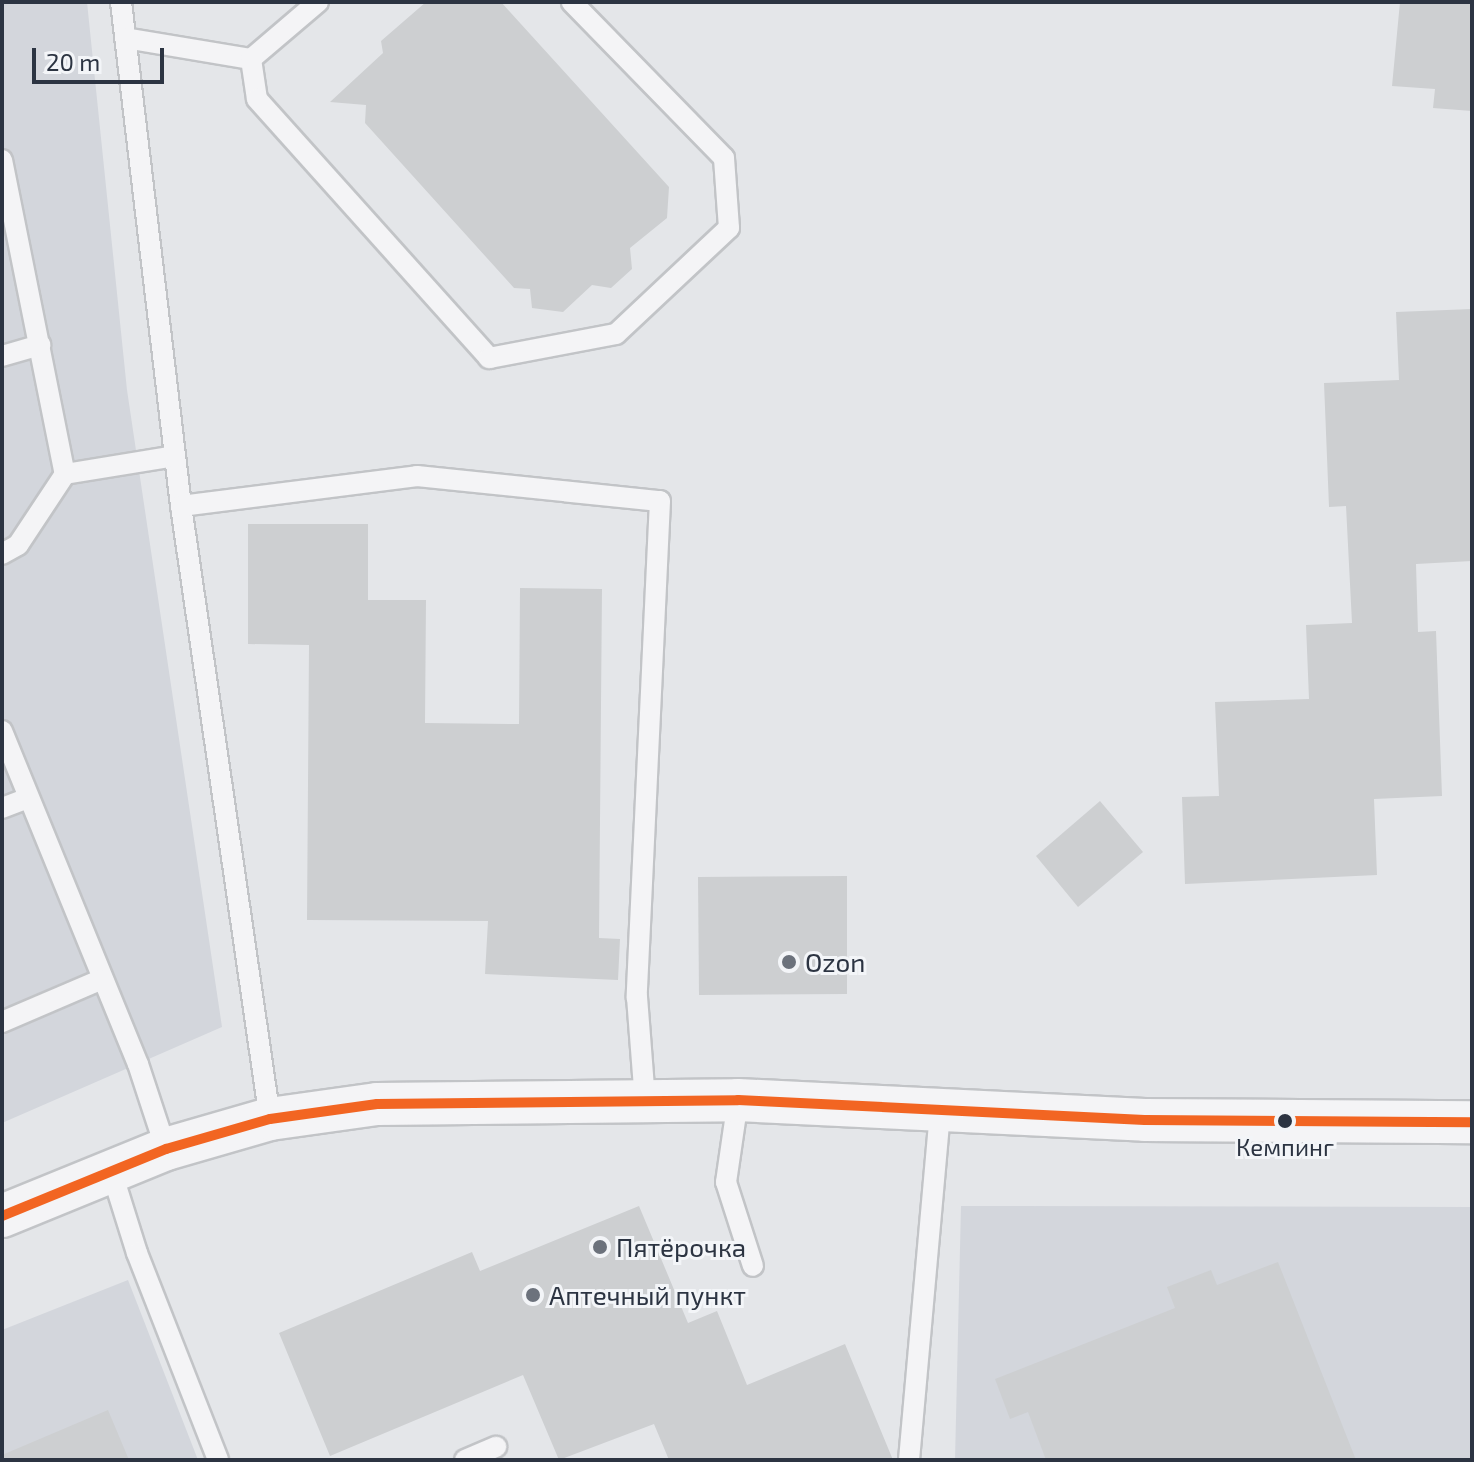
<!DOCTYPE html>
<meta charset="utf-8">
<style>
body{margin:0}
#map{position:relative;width:1474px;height:1462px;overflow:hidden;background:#e4e6e9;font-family:"Exo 2",sans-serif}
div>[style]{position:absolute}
.built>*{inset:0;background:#d3d6dc}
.building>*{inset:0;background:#cdcfd1}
.roads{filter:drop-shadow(2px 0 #c2c4c7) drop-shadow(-2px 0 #c2c4c7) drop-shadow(0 2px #c2c4c7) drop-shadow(0 -2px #c2c4c7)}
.lane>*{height:20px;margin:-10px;padding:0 10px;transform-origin:10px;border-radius:10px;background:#f4f4f6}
.street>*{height:42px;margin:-21px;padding:0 21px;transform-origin:21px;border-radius:21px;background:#f4f4f6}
.bus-1>*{height:10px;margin:-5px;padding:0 5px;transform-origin:5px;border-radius:5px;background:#f26522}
.dots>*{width:22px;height:22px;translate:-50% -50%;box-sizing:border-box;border:4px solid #f3f5f8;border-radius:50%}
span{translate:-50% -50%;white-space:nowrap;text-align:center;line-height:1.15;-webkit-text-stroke:6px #f3f5f8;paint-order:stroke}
.bus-label{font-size:24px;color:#2c3442}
.poi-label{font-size:26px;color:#2c3442}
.left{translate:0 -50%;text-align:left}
.frame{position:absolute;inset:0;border:4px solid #2c3442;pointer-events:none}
.scale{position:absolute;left:32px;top:48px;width:132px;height:36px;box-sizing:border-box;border:4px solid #2c3442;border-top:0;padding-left:10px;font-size:24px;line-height:28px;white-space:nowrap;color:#2c3442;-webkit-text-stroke:6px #f3f5f8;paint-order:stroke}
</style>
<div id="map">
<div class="built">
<div style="clip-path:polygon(2px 2px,87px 2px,127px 390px,222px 1027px,2px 1123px)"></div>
<div style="clip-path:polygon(961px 1206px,1472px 1207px,1472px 1460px,955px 1460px)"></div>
<div style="clip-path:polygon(128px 1280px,198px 1460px,2px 1460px,2px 1330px)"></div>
</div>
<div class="building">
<div style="clip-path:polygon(426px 2px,501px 2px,669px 187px,667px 218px,630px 248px,632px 269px,611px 288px,592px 285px,563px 312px,532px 308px,530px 289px,514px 288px,365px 123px,366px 105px,330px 102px,383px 53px,381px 41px)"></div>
<div style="clip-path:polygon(1400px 2px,1472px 2px,1472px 111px,1433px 108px,1435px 89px,1392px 86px)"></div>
<div style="clip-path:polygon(1472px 309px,1472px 561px,1416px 564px,1418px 632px,1436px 631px,1442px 796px,1374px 799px,1377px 875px,1185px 884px,1182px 797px,1219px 796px,1215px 702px,1309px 699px,1306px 625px,1352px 623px,1346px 506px,1329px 507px,1324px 383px,1399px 380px,1396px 312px)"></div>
<div style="clip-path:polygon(248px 524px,368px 524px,368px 600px,426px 600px,425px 723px,519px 724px,520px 588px,602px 589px,599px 938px,620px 939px,618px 980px,485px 974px,488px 921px,307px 920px,309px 645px,248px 644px)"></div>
<div style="clip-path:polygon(1100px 801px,1143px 852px,1078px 907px,1036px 856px)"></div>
<div style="clip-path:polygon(847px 876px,847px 994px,699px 995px,698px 877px)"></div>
<div style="clip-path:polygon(639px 1206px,688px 1323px,717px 1311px,747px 1385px,845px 1344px,893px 1460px,669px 1460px,654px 1424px,559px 1460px,523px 1375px,330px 1456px,279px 1333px,472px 1252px,480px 1271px)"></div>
<div style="clip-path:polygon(1278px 1262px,1356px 1460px,1046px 1460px,1028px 1412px,1010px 1419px,995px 1379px,1175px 1308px,1167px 1287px,1211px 1270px,1217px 1285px)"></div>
<div style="clip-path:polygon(108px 1410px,129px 1460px,2px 1460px,2px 1455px)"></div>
</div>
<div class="roads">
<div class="lane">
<div style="left:121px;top:2px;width:508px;rotate:83.21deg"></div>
<div style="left:181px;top:506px;width:619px;rotate:81.74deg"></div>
<div style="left:125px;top:38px;width:128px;rotate:9.5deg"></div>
<div style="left:251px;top:59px;width:88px;rotate:-40.4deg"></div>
<div style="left:251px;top:59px;width:40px;rotate:81.5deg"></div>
<div style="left:257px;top:99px;width:348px;rotate:48.1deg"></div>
<div style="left:489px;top:358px;width:129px;rotate:-10.7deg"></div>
<div style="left:616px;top:334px;width:155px;rotate:-43.2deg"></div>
<div style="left:729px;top:228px;width:70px;rotate:-94.1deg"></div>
<div style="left:724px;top:158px;width:218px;rotate:-134.3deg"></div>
<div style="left:2px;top:160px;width:320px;rotate:78.7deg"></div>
<div style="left:65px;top:474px;width:85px;rotate:123.5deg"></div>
<div style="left:18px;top:545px;width:18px;rotate:151deg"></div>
<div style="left:2px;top:356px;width:40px;rotate:-16deg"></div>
<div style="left:65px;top:474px;width:111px;rotate:-9.3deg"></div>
<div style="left:181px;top:506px;width:238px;rotate:-7.2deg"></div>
<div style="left:417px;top:476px;width:244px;rotate:5.9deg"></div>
<div style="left:660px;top:501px;width:497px;rotate:92.7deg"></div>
<div style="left:637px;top:997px;width:103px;rotate:85.6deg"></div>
<div style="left:2px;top:731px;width:360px;rotate:67.8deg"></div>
<div style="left:138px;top:1064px;width:89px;rotate:71.8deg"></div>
<div style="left:2px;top:808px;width:28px;rotate:-21deg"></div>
<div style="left:2px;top:1022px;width:107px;rotate:-23.2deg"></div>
<div style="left:738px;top:1100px;width:83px;rotate:98.3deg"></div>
<div style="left:726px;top:1182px;width:88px;rotate:72.2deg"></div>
<div style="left:112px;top:1173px;width:84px;rotate:72.6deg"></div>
<div style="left:137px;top:1253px;width:222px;rotate:68.6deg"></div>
<div style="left:465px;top:1460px;width:34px;rotate:-23deg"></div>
<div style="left:909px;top:1460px;width:351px;rotate:-84.9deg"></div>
</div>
<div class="street">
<div style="left:2px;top:1216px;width:177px;rotate:-22.2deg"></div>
<div style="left:166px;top:1149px;width:108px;rotate:-16.1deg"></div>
<div style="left:270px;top:1119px;width:108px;rotate:-8deg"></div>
<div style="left:377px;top:1104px;width:361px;rotate:-0.6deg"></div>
<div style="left:738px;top:1100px;width:407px;rotate:2.8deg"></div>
<div style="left:1145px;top:1120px;width:327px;rotate:0.4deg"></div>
</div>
</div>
<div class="bus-1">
<div style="left:2px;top:1216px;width:177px;rotate:-22.2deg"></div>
<div style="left:166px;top:1149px;width:108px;rotate:-16.1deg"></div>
<div style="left:270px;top:1119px;width:108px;rotate:-8deg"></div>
<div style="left:377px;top:1104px;width:361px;rotate:-0.6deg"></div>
<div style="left:738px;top:1100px;width:407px;rotate:2.8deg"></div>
<div style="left:1145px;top:1120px;width:327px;rotate:0.4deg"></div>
</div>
<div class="dots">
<div style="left:789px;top:962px;background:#6c727c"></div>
<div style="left:1285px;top:1121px;background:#2c3442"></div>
<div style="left:600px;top:1247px;background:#6c727c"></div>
<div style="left:533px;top:1295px;background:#6c727c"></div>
</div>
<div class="bus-label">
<span style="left:1285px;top:1147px">Кемпинг</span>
</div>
<div class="poi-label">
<span class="left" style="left:805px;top:962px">Ozon</span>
<span class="left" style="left:616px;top:1247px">Пятёрочка</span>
<span class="left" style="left:549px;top:1295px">Аптечный пункт</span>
</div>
<div class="frame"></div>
<div class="scale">20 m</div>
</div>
